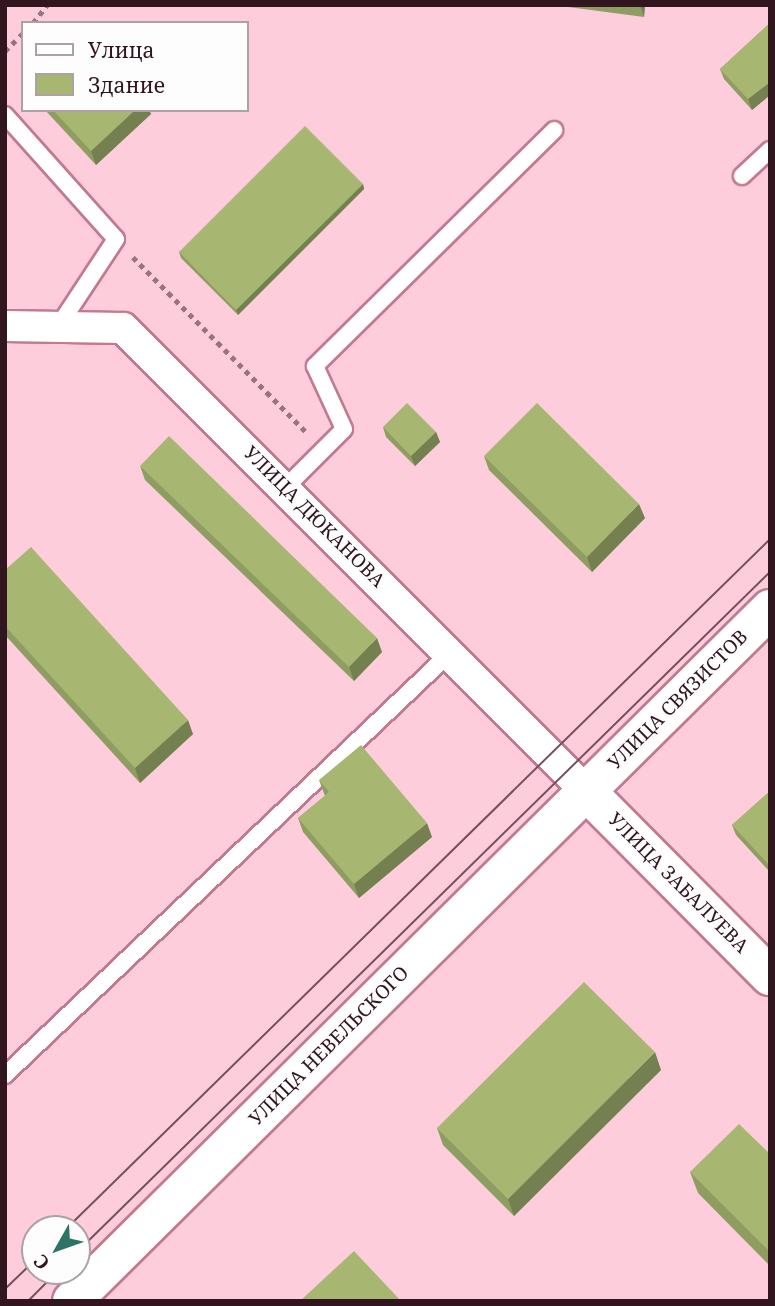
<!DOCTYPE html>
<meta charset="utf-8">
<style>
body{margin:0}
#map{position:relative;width:775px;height:1306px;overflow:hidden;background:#fdcddb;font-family:"Noto Serif",serif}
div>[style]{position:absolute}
.path>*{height:4.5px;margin-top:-2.25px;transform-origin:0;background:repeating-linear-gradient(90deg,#99737f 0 5px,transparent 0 10px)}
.roads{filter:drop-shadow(2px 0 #c27a91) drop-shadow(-2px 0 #c27a91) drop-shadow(0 2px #c27a91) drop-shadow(0 -2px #c27a91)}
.lane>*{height:16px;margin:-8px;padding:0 8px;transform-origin:8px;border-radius:8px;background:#fff}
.street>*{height:30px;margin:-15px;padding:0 15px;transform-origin:15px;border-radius:15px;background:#fff}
.secondary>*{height:38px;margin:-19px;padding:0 19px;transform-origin:19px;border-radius:19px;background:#fff}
.tram>*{height:2px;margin:-1px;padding:0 1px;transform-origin:1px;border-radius:1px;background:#73505b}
.wall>*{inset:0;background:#909d62}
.shaded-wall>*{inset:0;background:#758050}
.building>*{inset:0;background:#a7b772}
span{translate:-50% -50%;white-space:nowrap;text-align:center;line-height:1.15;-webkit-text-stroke:5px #fdfdfd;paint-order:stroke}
.street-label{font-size:19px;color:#32161f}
.frame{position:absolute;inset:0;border:7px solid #32161f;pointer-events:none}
.legend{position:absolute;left:21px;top:21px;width:228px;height:91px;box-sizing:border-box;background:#fdfdfd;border:2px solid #aca1a4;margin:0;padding:9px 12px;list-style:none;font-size:21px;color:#32161f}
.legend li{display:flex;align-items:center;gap:14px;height:35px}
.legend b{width:35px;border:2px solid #aca1a4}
.north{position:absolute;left:21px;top:1215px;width:70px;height:70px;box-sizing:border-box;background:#fdfdfd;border:2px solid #aca1a4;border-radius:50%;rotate:230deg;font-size:19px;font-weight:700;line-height:28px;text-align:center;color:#32161f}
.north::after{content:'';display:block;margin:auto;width:24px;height:32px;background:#2f7367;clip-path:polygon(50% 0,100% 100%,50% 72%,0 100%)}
</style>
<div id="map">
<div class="path">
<div style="left:33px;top:23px;width:23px;rotate:-52deg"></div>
<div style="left:5px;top:51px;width:25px;rotate:-45deg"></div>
<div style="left:133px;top:257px;width:247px;rotate:45.3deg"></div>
</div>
<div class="roads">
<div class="lane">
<div style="left:5px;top:115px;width:166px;rotate:48.2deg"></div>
<div style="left:116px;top:239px;width:102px;rotate:123.4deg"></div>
<div style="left:742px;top:176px;width:38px;rotate:-43deg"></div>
<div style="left:285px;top:488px;width:83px;rotate:-45deg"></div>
<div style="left:344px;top:429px;width:69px;rotate:-114.7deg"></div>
<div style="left:315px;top:366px;width:336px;rotate:-44.6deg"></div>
<div style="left:5px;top:1075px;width:613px;rotate:-43.48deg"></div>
</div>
<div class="street">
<div style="left:5px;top:326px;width:118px;rotate:1deg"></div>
<div style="left:123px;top:328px;width:655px;rotate:45deg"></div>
</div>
<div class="secondary">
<div style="left:586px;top:791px;width:261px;rotate:45.2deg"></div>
<div style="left:72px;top:1301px;width:983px;rotate:-44.75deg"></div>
</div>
</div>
<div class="tram">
<div style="left:66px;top:1229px;width:986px;rotate:-44.42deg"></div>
<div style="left:77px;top:1252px;width:971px;rotate:-44.46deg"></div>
<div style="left:5px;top:1289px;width:42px;rotate:-44deg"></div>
<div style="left:28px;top:1301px;width:42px;rotate:-45deg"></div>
</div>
<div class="wall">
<div style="clip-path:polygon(553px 5px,645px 5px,644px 17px)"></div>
<div style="clip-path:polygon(770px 23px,770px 95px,752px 110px,724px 79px,720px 69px)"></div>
<div style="clip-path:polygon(45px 110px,149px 110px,151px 114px,96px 165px)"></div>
<div style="clip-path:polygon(363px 184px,364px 189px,238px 315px,181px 258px,179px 252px)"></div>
<div style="clip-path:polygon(383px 427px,436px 432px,440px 442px,415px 466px,386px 437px)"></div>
<div style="clip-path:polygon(484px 456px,645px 518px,592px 572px,489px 470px)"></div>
<div style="clip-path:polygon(140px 466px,382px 652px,354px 681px,145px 480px)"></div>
<div style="clip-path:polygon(5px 570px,193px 734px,140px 783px,5px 635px)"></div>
<div style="clip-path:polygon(319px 780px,432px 837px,359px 898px,303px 832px,298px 818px,325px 796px)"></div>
<div style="clip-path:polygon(770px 791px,770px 872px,736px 835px,732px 825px)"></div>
<div style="clip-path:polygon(661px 1070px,514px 1216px,443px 1145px,437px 1128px)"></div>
<div style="clip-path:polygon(770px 1154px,770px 1266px,698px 1193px,690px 1172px)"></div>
</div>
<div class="shaded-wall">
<div style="clip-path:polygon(640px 5px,645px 5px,644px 17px)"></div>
<div style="clip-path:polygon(770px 82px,770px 95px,752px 110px,748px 99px)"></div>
<div style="clip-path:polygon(135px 110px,149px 110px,151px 114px,96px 165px,91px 151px)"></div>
<div style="clip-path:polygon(363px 184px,364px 189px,238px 315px,236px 310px)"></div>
<div style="clip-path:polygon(436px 432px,440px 442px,415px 466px,411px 456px)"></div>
<div style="clip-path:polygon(639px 504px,645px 518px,592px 572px,587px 557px)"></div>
<div style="clip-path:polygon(377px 638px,382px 652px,354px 681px,349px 667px)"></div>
<div style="clip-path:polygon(188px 720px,193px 734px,140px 783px,135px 768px)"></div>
<div style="clip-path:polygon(427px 823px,432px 837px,359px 898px,354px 884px)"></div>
<div style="clip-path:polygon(655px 1052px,661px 1070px,514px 1216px,508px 1199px)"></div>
</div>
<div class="building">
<div style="clip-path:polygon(770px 23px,770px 82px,748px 99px,720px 69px)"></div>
<div style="clip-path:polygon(53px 110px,135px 110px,91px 151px)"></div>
<div style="clip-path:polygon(305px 126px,363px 184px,236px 310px,179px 252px)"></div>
<div style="clip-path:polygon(407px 403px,436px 432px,411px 456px,383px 427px)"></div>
<div style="clip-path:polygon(537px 403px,639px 504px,587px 557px,484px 456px)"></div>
<div style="clip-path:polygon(169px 436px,377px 638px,349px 667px,140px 466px)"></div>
<div style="clip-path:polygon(31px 547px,188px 720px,135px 768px,5px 626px,5px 570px)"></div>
<div style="clip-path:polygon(361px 745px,427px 823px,354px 884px,298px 818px,329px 792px,319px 780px)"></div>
<div style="clip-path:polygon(770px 791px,770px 866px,732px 825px)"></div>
<div style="clip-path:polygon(584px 982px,655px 1052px,508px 1199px,437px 1128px)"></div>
<div style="clip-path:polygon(739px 1124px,770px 1154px,770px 1252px,690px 1172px)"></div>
<div style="clip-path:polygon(354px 1251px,401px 1301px,300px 1301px)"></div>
</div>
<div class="street-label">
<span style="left:314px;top:517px;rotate:45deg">УЛИЦА ДЮКАНОВА</span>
<span style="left:678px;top:700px;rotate:-45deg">УЛИЦА СВЯЗИСТОВ</span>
<span style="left:678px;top:883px;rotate:45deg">УЛИЦА ЗАБАЛУЕВА</span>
<span style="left:329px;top:1046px;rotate:-45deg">УЛИЦА НЕВЕЛЬСКОГО</span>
</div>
<div class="frame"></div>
<ul class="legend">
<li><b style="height:9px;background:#fff"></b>Улица</li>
<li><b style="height:19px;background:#a7b772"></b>Здание</li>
</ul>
<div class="north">С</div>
</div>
